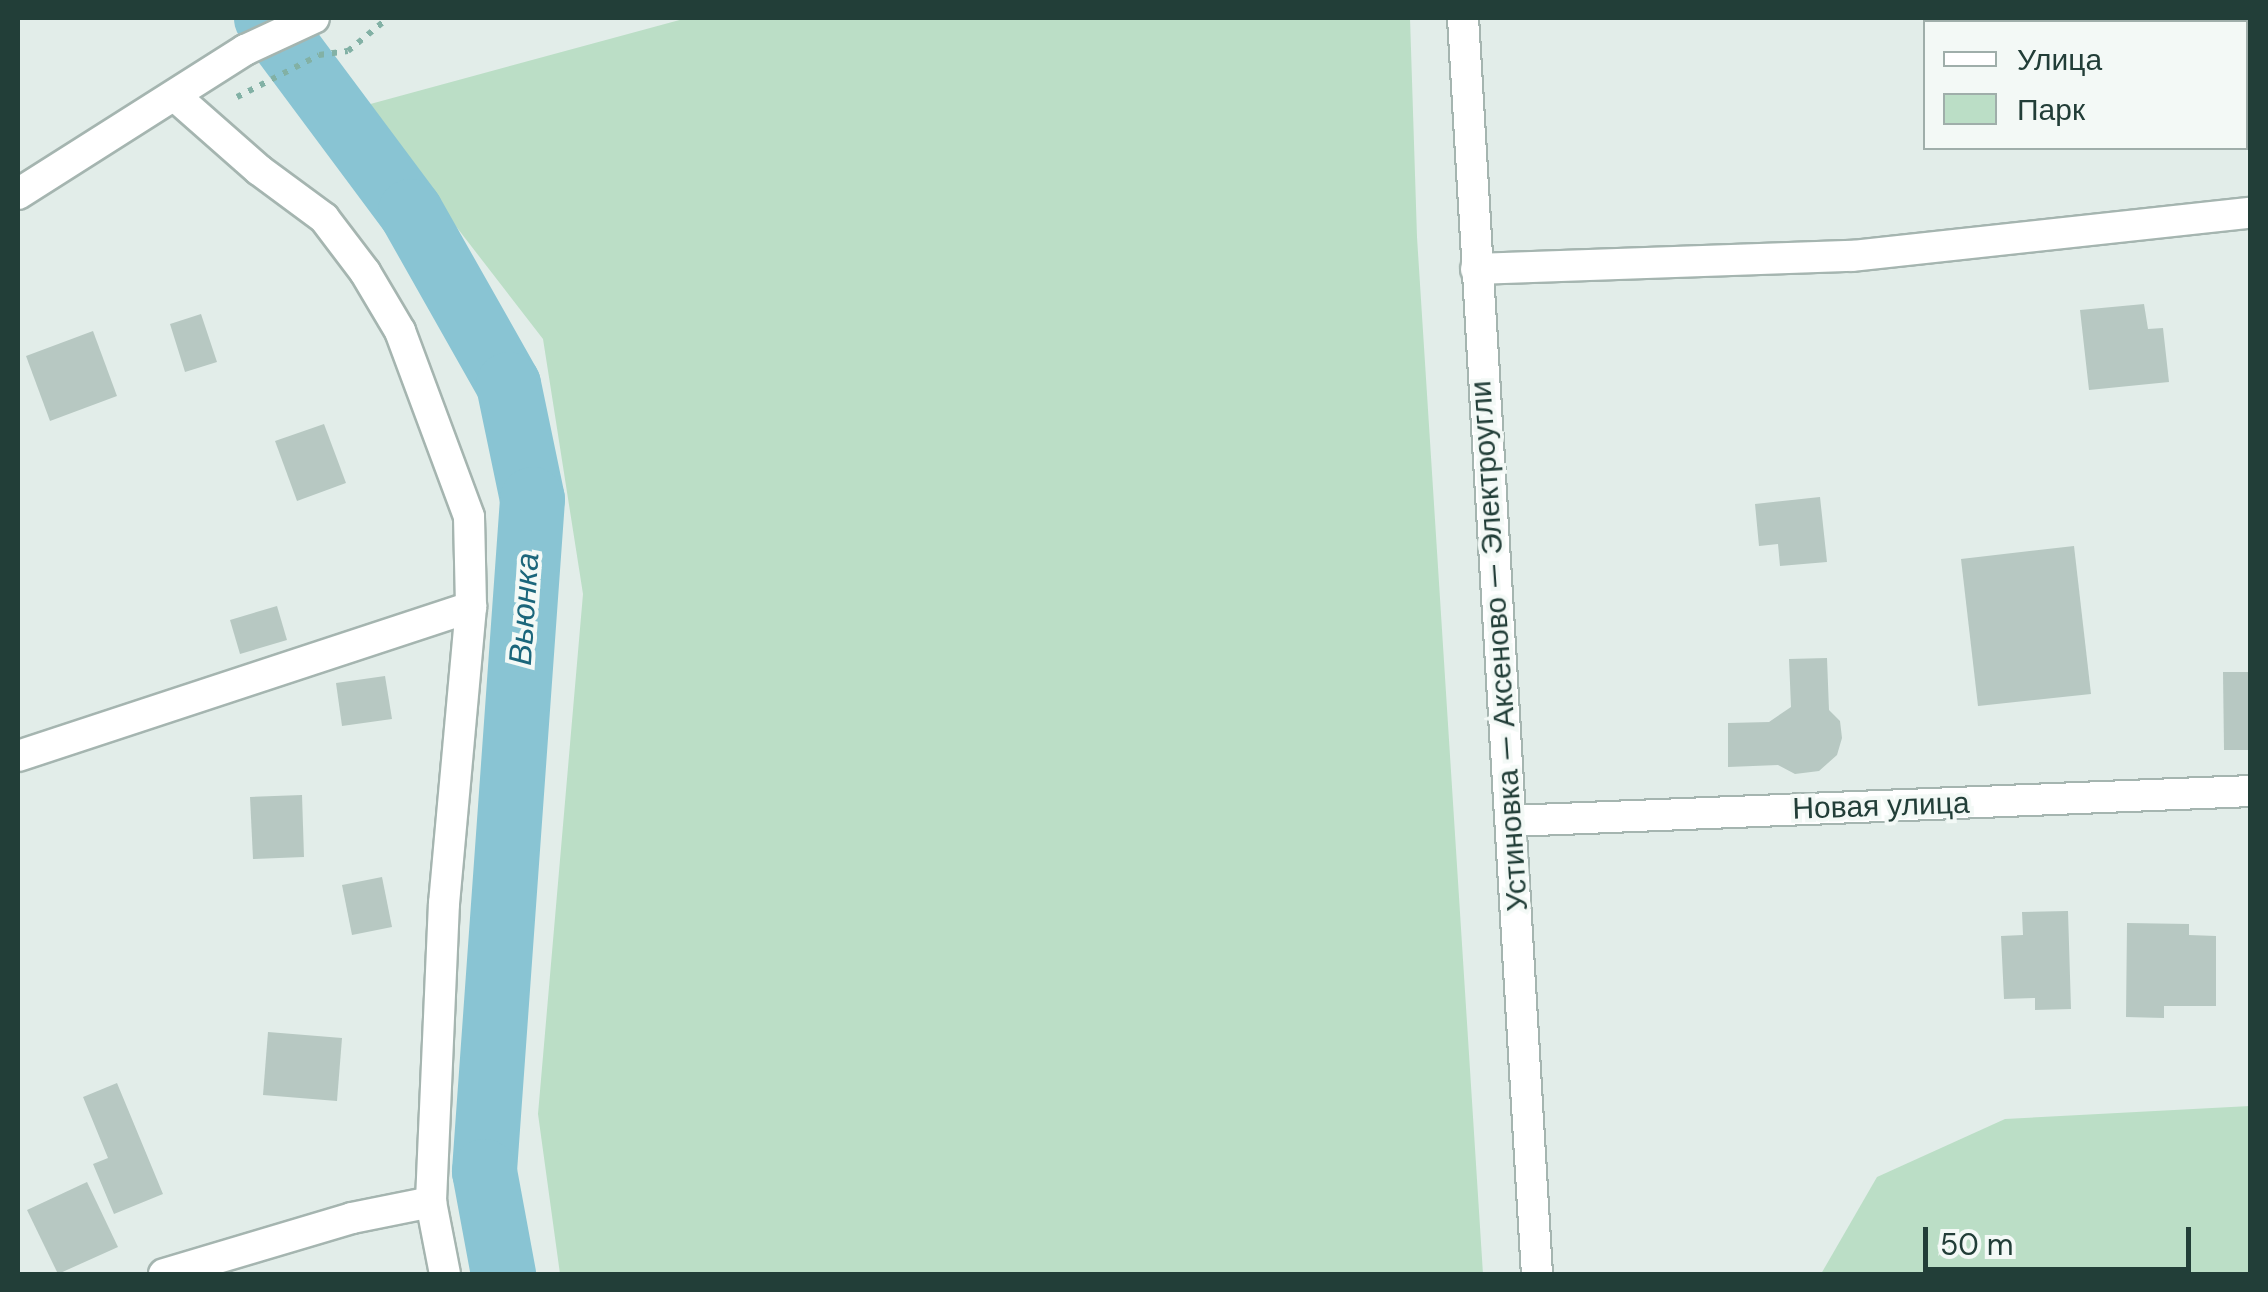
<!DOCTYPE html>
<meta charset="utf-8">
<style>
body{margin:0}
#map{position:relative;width:2268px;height:1292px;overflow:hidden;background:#e2ede9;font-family:"DM Sans",sans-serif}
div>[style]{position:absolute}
.green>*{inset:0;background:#bbdec6}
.river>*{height:65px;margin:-32.5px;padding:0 32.5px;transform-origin:32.5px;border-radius:32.5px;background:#89c4d3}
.building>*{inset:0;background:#b7c8c2}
.path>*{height:6px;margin-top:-3px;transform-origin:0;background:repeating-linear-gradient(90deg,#82b1a5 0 5px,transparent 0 13px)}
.roads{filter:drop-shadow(2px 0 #a5b5b0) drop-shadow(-2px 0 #a5b5b0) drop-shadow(0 2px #a5b5b0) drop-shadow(0 -2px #a5b5b0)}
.street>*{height:30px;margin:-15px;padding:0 15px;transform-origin:15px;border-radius:15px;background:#fff}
.secondary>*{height:30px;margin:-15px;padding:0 15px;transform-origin:15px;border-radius:15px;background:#fff}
span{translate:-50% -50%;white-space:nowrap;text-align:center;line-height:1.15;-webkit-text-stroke:8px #f3f9f6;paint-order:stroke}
.street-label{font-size:30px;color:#223e38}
.water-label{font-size:32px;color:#1b667b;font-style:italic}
.frame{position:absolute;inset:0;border:20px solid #223e38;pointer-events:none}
.legend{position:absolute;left:1923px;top:20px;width:325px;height:130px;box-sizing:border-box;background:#f3f9f6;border:2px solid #9faeaa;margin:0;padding:12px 18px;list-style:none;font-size:30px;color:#223e38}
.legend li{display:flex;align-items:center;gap:20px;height:50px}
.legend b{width:50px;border:2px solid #9faeaa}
.scale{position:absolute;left:1923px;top:1227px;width:268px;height:45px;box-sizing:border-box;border:5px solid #223e38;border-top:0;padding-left:12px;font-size:30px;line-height:35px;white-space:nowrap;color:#223e38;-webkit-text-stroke:8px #f3f9f6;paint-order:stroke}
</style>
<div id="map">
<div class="green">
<div style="clip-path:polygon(687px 18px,1410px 18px,1417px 237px,1483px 1274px,560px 1274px,538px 1114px,583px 594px,543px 339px,363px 106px)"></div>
<div style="clip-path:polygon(2250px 1106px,2250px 1274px,1821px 1274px,1877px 1177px,2005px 1119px)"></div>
</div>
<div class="river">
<div style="left:266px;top:18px;width:241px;rotate:53.3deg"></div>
<div style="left:410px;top:211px;width:199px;rotate:60.5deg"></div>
<div style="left:508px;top:384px;width:117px;rotate:78.2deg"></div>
<div style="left:532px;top:499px;width:674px;rotate:94.09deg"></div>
<div style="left:484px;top:1171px;width:105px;rotate:79.5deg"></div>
</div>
<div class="building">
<div style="clip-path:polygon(2094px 18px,2132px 18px,2133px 22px,2094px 22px)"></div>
<div style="clip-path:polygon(2144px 304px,2148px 329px,2163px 328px,2169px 382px,2089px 390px,2080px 310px)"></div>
<div style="clip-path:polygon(201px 314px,217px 362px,185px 372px,170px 324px)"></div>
<div style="clip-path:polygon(93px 331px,117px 396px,50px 421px,26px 356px)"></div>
<div style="clip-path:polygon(324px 424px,346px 483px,297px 501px,275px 441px)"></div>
<div style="clip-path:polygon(1820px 497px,1827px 562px,1780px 566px,1778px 544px,1759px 546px,1755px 504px)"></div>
<div style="clip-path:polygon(2074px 546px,2091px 694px,1978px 706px,1961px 559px)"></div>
<div style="clip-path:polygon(277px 606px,287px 640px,240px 654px,230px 620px)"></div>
<div style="clip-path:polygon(1827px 658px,1829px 710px,1840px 721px,1842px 738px,1837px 755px,1819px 771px,1795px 774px,1778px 765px,1728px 767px,1728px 723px,1769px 722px,1791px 707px,1789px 659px)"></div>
<div style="clip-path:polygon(2223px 672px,2250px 672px,2250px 750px,2224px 750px)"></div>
<div style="clip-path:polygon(385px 676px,392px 719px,342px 726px,336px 683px)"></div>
<div style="clip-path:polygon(302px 795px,304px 857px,253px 859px,250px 797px)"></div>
<div style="clip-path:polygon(382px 877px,392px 927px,352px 935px,342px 885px)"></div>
<div style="clip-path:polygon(2068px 911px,2071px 1009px,2035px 1010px,2035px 998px,2004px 999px,2001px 936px,2023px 935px,2022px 912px)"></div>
<div style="clip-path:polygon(2127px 923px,2189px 924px,2189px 935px,2216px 936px,2216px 1006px,2164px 1006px,2164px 1018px,2126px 1017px)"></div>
<div style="clip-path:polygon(268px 1032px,342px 1038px,337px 1101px,263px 1095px)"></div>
<div style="clip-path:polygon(117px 1083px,163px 1194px,114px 1214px,93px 1164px,108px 1158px,83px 1097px)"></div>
<div style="clip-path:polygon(87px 1182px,118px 1247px,58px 1274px,27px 1210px)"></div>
</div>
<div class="path">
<div style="left:237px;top:97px;width:92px;rotate:-27.1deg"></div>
<div style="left:319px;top:55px;width:29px;rotate:-8deg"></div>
<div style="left:348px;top:51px;width:52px;rotate:-39.5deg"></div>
</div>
<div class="roads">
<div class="street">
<div style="left:175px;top:96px;width:112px;rotate:41.4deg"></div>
<div style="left:259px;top:170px;width:81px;rotate:36.4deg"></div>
<div style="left:324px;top:218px;width:68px;rotate:52.8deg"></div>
<div style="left:365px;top:272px;width:69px;rotate:59.3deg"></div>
<div style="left:400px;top:331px;width:198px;rotate:69.6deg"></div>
<div style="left:469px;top:517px;width:90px;rotate:88.7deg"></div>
<div style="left:471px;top:607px;width:297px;rotate:95.2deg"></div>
<div style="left:444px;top:903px;width:299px;rotate:92.5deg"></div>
<div style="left:431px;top:1202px;width:73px;rotate:79deg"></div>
<div style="left:1476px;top:269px;width:376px;rotate:-2deg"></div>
<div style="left:1852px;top:256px;width:400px;rotate:-6.2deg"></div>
<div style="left:18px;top:756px;width:477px;rotate:-18.2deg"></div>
<div style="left:1511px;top:821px;width:740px;rotate:-2.32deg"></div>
<div style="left:164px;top:1274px;width:196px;rotate:-16.6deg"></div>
<div style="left:352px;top:1218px;width:81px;rotate:-11.4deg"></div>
</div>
<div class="secondary">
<div style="left:1463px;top:18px;width:1258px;rotate:86.63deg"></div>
<div style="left:18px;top:194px;width:269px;rotate:-32.4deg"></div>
<div style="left:245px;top:50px;width:76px;rotate:-24.9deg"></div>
</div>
</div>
<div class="street-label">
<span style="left:1499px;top:646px;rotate:-94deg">Устиновка — Аксеново — Электроугли</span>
<span style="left:1881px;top:806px;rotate:-2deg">Новая улица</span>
</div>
<div class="water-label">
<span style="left:524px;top:609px;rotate:-86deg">Вьюнка</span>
</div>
<div class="frame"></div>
<ul class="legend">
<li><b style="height:12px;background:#fff"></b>Улица</li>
<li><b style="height:28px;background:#bbdec6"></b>Парк</li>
</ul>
<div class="scale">50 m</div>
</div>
